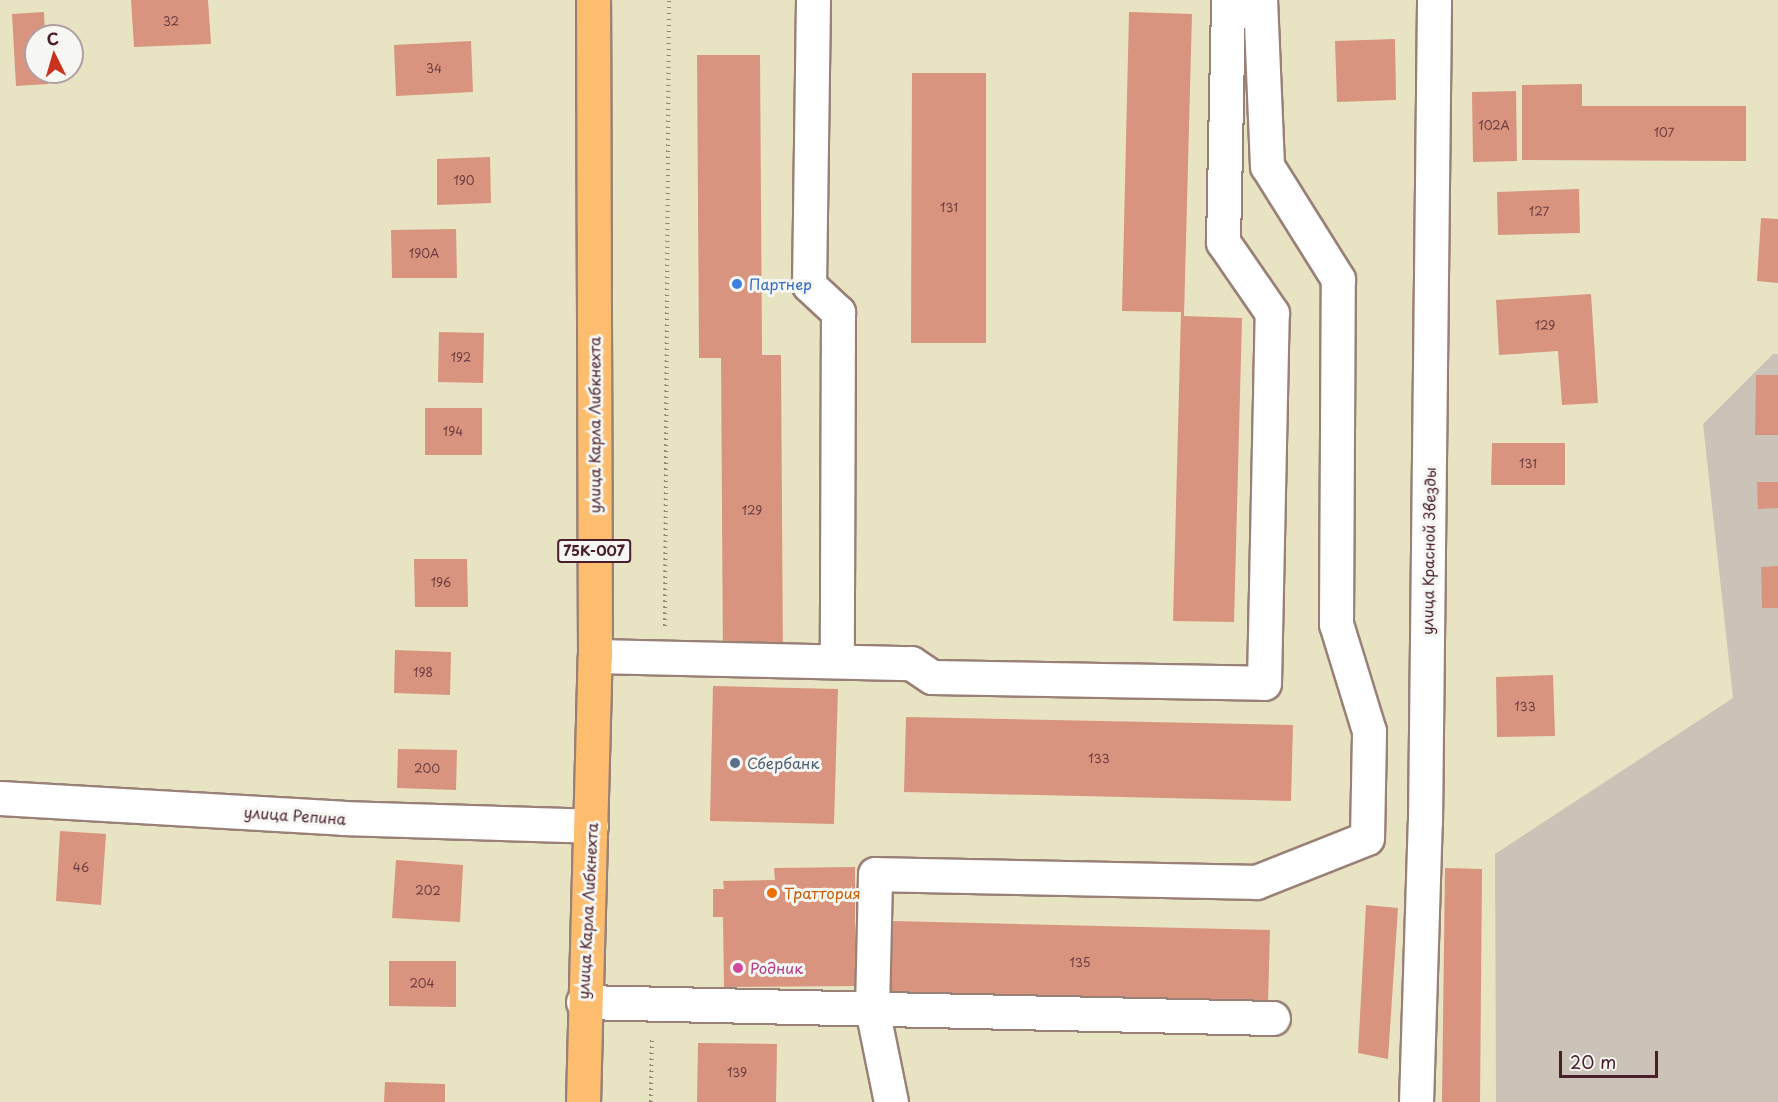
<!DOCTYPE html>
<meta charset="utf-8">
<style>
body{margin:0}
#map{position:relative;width:1778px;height:1102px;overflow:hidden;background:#e8e3c3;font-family:"Playpen Sans",sans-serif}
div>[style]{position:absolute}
.industrial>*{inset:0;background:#cbc3b8}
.building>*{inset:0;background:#d9947f}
.path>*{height:4px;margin-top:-2px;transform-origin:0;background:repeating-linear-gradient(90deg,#998177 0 1.5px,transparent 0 6px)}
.roads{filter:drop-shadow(2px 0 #998177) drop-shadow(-2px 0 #998177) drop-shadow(0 2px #998177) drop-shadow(0 -2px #998177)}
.minor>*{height:33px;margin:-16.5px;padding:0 16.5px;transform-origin:16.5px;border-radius:16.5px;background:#fff}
.major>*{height:33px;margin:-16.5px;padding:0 16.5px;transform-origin:16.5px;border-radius:16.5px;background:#fcbd6f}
.dots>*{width:16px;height:16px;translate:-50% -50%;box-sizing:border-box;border:3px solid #f6f6f2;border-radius:50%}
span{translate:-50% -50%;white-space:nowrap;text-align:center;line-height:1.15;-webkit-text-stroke:6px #f6f6f2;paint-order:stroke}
.number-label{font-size:12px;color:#6e3c40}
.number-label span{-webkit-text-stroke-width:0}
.shield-label span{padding:2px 4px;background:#f6f6f2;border:2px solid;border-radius:4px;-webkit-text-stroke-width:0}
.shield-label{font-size:14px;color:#4a1f2b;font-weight:700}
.shop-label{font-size:15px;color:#366cbe}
.left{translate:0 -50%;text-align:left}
.street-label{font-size:15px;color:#4a1f2b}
.service-label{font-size:15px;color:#4e5e75}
.food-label{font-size:15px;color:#c56008}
.hotel-label{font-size:15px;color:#b23c85}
.north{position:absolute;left:24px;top:24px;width:60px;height:60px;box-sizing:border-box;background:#f6f6f2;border:2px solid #b1a0a2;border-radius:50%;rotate:355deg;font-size:16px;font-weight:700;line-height:24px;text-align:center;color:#4a1f2b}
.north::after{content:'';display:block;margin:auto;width:21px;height:27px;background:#c8321e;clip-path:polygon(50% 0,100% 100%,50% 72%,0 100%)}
.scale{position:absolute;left:1559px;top:1051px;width:99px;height:27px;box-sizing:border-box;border:3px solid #4a1f2b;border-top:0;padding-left:8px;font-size:18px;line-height:21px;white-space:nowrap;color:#4a1f2b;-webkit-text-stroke:4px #f6f6f2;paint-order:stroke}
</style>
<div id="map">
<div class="industrial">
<div style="clip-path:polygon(1773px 354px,1778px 354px,1778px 1102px,1496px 1102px,1495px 854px,1733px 698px,1703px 424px)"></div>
</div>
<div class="building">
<div style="clip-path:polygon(131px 0,208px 0,211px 44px,134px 47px)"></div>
<div style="clip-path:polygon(44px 12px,45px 36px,36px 36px,36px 72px,47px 72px,48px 84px,16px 86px,12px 14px)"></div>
<div style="clip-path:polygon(1129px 12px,1192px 14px,1184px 316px,1242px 318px,1234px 622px,1173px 621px,1181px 312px,1122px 311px)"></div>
<div style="clip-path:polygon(1395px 39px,1396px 100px,1337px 102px,1335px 41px)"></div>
<div style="clip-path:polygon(471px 41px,473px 92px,396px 96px,394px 45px)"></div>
<div style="clip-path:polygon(697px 55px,760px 55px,762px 355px,781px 355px,783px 665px,723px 665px,721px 358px,699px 358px)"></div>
<div style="clip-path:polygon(912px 73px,986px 73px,986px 343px,911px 343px)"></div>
<div style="clip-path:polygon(1582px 84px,1582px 106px,1746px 106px,1746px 161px,1522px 160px,1522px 85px)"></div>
<div style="clip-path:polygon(1516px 91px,1517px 161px,1473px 162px,1472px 92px)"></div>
<div style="clip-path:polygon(490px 157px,491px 203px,437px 205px,437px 159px)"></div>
<div style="clip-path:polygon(1579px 189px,1580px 233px,1498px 235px,1497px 192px)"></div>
<div style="clip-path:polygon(1761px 218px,1778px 219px,1778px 283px,1757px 281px)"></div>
<div style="clip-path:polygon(456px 229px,457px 278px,392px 278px,391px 230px)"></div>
<div style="clip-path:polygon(1591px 294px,1598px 403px,1562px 405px,1558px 351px,1499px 355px,1496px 300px)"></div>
<div style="clip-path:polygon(439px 332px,484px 333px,483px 383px,438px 382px)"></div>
<div style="clip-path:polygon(1756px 375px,1778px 375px,1778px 435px,1755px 435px)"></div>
<div style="clip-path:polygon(425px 408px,482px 408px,482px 455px,425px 455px)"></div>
<div style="clip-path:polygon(1492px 443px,1565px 443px,1565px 485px,1491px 485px)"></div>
<div style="clip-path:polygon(1757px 482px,1778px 482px,1778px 508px,1758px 509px)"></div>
<div style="clip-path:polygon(414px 559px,467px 559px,468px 607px,415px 607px)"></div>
<div style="clip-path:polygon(1778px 566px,1778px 608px,1762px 608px,1761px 567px)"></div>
<div style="clip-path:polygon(395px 650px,451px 652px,450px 695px,394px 693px)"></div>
<div style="clip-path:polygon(1553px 675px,1555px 736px,1497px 737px,1496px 677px)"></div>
<div style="clip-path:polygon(713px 686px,838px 689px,834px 824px,710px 821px)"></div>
<div style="clip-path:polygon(906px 717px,1293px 725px,1291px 801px,904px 792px)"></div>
<div style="clip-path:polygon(398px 749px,457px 750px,456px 790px,397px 788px)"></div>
<div style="clip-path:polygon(60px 831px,106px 834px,101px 905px,56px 901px)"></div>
<div style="clip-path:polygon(396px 860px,463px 865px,460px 922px,392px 918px)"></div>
<div style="clip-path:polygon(855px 867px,855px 986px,724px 987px,723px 917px,713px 917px,713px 889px,724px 889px,723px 881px,775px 880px,774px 868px)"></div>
<div style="clip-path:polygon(1445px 868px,1482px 869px,1480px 1102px,1442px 1102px)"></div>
<div style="clip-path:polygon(1366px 905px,1398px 908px,1388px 1059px,1358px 1053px)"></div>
<div style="clip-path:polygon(893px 921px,1270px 930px,1268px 1005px,891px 996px)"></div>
<div style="clip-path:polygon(389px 961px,456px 961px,456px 1007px,389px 1006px)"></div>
<div style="clip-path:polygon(698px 1043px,777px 1044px,776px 1102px,697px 1102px)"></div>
<div style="clip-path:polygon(385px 1082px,445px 1084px,445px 1102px,384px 1102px)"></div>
</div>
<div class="path">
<div style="left:665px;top:626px;width:626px;rotate:-89.63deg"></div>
<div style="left:651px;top:1102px;width:65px;rotate:-89.1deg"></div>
</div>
<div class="roads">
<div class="minor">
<div style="left:813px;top:0;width:285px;rotate:90.8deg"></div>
<div style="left:809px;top:285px;width:40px;rotate:43deg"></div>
<div style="left:838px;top:312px;width:349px;rotate:90.2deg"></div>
<div style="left:595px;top:656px;width:316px;rotate:1.3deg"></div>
<div style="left:911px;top:663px;width:25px;rotate:34deg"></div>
<div style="left:932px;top:677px;width:332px;rotate:1deg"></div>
<div style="left:1264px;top:683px;width:370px;rotate:-88.8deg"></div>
<div style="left:1272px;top:313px;width:86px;rotate:-124.6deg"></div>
<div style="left:1223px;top:242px;width:242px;rotate:-88.8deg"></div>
<div style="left:0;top:798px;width:343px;rotate:3.3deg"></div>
<div style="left:342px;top:818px;width:249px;rotate:1.8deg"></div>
<div style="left:583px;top:1002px;width:690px;rotate:1.33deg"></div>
<div style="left:891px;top:1102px;width:95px;rotate:-101.5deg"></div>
<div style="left:872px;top:1009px;width:135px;rotate:-88.7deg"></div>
<div style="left:875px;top:874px;width:381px;rotate:1.2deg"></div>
<div style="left:1256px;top:882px;width:119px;rotate:-21.6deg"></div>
<div style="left:1367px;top:838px;width:107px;rotate:-88.9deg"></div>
<div style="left:1369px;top:731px;width:112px;rotate:-107.1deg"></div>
<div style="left:1336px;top:624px;width:345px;rotate:-89.7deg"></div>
<div style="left:1338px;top:279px;width:133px;rotate:-122.1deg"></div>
<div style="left:1267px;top:166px;width:166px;rotate:-92.4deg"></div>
<div style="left:1416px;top:1102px;width:280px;rotate:-88.2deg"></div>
<div style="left:1425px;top:822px;width:822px;rotate:-89.37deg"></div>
</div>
<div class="major">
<div style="left:583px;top:1102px;width:446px;rotate:-88.5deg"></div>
<div style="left:595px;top:656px;width:656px;rotate:-90.17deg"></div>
</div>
</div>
<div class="dots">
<div style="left:737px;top:284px;background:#3f7fe0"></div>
<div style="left:735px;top:763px;background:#5c6f8a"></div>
<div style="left:772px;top:893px;background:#e8710a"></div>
<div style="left:738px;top:968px;background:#d1479c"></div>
</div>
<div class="number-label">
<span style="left:171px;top:22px">32</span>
<span style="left:434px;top:69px">34</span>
<span style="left:1494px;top:126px">102А</span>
<span style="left:1664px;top:133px">107</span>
<span style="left:464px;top:181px">190</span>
<span style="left:949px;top:208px">131</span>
<span style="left:1539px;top:212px">127</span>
<span style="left:424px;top:254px">190А</span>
<span style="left:1545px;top:326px">129</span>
<span style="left:461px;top:358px">192</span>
<span style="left:453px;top:432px">194</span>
<span style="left:1528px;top:464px">131</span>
<span style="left:752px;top:511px">129</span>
<span style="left:441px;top:583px">196</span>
<span style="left:423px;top:673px">198</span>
<span style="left:1525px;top:707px">133</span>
<span style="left:1099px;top:759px">133</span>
<span style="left:427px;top:769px">200</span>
<span style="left:81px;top:868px">46</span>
<span style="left:428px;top:891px">202</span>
<span style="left:1080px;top:963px">135</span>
<span style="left:422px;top:984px">204</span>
<span style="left:737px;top:1073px">139</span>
</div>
<div class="shield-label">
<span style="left:594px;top:551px">75К-007</span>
</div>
<div class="shop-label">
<span class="left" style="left:749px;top:284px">Партнер</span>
</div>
<div class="street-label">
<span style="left:594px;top:425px;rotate:-90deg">улица Карла Либкнехта</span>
<span style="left:1428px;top:551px;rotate:-89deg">улица Красной Звезды</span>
<span style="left:295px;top:815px;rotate:4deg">улица Репина</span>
<span style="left:587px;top:911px;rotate:-87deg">улица Карла Либкнехта</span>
</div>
<div class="service-label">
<span class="left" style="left:747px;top:763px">Сбербанк</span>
</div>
<div class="food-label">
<span class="left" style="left:784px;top:893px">Траттория</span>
</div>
<div class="hotel-label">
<span class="left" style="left:750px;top:968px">Родник</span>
</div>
<div class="north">С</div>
<div class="scale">20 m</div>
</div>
